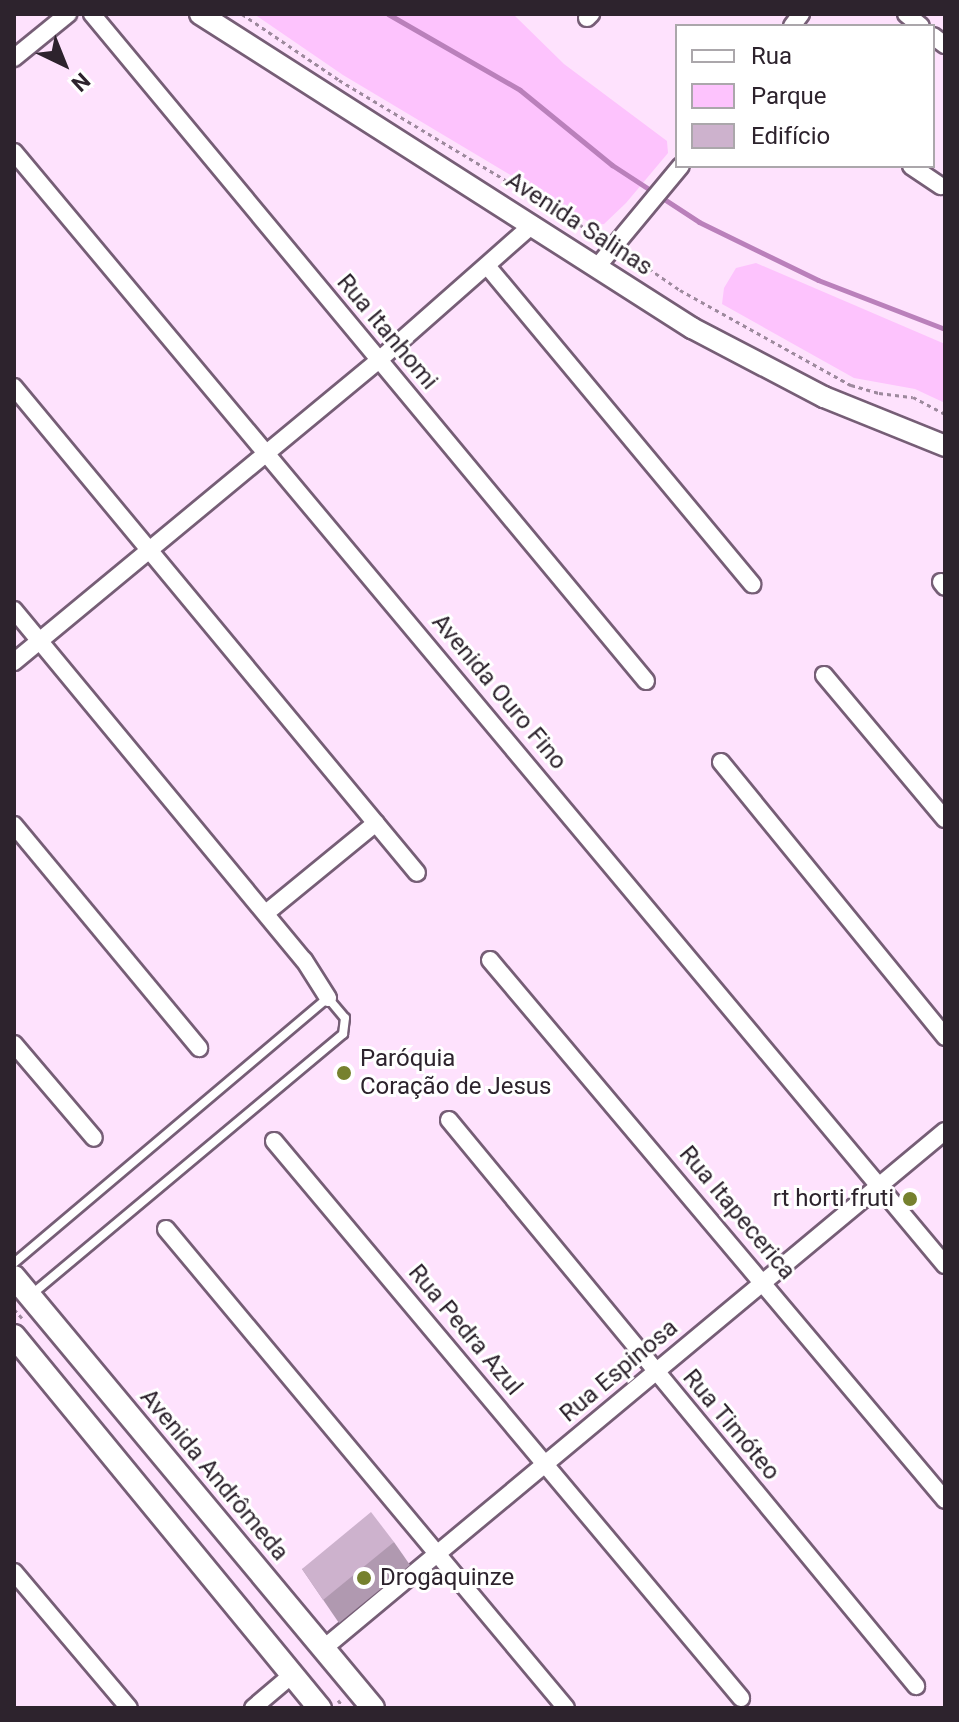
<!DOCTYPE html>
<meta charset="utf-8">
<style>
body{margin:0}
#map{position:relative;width:959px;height:1722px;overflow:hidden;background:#fee2fd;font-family:Roboto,sans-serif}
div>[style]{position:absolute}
.green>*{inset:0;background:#fdc3fd}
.stream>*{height:5px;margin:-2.5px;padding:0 2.5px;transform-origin:2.5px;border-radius:2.5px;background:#ba80bb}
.path>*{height:3px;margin-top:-1.5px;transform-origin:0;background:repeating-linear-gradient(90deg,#9d899d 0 4px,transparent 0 8px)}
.roads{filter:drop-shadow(2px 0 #765e76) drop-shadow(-2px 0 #765e76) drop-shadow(0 2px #765e76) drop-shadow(0 -2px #765e76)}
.service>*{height:8px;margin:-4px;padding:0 4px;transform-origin:4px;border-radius:4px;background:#fff}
.minor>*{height:16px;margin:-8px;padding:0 8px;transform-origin:8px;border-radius:8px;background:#fff}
.tertiary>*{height:20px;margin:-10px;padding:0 10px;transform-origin:10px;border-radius:10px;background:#fff}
.secondary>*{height:22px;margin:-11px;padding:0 11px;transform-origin:11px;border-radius:11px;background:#fff}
.wall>*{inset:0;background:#b099b0}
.building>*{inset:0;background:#cdb2cd}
.dots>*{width:22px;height:22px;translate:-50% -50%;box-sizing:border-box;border:4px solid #fff;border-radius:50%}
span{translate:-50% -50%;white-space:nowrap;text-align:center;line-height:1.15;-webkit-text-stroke:6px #fff;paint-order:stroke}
.street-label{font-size:24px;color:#2d232d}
.poi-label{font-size:24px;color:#2d232d}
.left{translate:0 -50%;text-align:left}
.right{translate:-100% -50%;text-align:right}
.frame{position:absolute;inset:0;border:16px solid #2d232d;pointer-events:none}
.legend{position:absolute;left:675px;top:24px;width:260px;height:144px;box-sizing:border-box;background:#fff;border:2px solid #aba7ab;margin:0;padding:10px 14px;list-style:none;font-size:24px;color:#2d232d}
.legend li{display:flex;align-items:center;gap:16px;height:40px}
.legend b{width:40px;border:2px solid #aba7ab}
.north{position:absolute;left:24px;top:24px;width:80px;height:80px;-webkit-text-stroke:6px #fff;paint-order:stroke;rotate:137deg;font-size:22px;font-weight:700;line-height:32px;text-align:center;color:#2d232d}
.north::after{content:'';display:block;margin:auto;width:28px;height:36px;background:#2d232d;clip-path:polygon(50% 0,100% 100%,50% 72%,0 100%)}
</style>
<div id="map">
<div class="green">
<div style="clip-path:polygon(254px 14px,513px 14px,564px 64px,667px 141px,668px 153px,626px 203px,604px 224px,594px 225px,343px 75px)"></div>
<div style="clip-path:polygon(756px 263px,945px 344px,945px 403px,915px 389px,854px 378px,722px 304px,724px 288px,736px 268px)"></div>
</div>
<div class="stream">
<div style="left:388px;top:14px;width:152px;rotate:29.9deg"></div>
<div style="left:520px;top:90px;width:119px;rotate:39.2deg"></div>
<div style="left:612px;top:165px;width:104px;rotate:33.2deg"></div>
<div style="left:699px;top:222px;width:132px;rotate:26deg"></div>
<div style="left:818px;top:280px;width:136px;rotate:21.1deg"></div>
</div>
<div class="path">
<div style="left:242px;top:14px;width:117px;rotate:34.2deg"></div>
<div style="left:339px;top:80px;width:307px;rotate:31deg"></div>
<div style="left:629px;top:255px;width:62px;rotate:34.5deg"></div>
<div style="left:680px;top:290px;width:196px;rotate:29.1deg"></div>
<div style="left:851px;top:385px;width:29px;rotate:16deg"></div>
<div style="left:879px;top:393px;width:34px;rotate:7deg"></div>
<div style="left:913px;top:397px;width:36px;rotate:28deg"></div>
<div style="left:14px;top:1309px;width:12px;rotate:48deg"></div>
<div style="left:338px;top:1700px;width:10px;rotate:53deg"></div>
</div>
<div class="roads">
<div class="service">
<div style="left:14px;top:1263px;width:411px;rotate:-40.2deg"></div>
<div style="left:328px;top:998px;width:26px;rotate:50deg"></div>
<div style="left:345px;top:1018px;width:16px;rotate:97deg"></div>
<div style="left:343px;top:1034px;width:407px;rotate:140.1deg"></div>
</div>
<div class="minor">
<div style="left:92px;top:14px;width:867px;rotate:50.29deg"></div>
<div style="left:906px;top:14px;width:19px;rotate:39deg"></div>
<div style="left:587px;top:18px;width:6px;rotate:-45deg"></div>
<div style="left:792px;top:26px;width:15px;rotate:-53deg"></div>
<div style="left:933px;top:36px;width:15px;rotate:37deg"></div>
<div style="left:14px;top:58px;width:70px;rotate:-39.2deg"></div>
<div style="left:14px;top:152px;width:1451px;rotate:50.09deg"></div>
<div style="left:911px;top:166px;width:36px;rotate:34deg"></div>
<div style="left:488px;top:267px;width:413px;rotate:50.2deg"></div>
<div style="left:597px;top:267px;width:131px;rotate:-50.3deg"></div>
<div style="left:14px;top:387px;width:631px;rotate:50.33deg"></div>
<div style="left:941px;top:582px;width:6px;rotate:51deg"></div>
<div style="left:14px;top:610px;width:455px;rotate:50.4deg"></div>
<div style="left:304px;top:960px;width:45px;rotate:57.7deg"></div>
<div style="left:14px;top:662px;width:474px;rotate:-39.6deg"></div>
<div style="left:379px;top:360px;width:205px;rotate:-41.4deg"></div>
<div style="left:824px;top:675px;width:188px;rotate:50deg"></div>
<div style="left:721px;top:762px;width:355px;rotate:50.8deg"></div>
<div style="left:14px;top:825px;width:290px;rotate:50.3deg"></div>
<div style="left:266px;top:913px;width:142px;rotate:-39.3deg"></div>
<div style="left:490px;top:960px;width:706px;rotate:49.88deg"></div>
<div style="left:14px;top:1044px;width:123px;rotate:49.6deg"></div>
<div style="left:449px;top:1120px;width:734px;rotate:50.47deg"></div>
<div style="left:274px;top:1141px;width:727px;rotate:50.02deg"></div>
<div style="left:166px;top:1229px;width:624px;rotate:50.14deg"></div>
<div style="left:14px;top:1572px;width:178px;rotate:49.8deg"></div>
<div style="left:324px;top:1648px;width:808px;rotate:-39.78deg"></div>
<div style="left:253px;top:1708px;width:52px;rotate:-40.4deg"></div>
</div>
<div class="tertiary">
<div style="left:200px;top:14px;width:584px;rotate:32.55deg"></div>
<div style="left:692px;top:328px;width:149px;rotate:27.6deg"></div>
<div style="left:824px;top:397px;width:131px;rotate:22deg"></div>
</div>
<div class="secondary">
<div style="left:14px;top:1277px;width:561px;rotate:50.21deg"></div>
<div style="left:14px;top:1336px;width:482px;rotate:50.6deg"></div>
</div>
</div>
<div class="wall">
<div style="clip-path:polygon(394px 1542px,410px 1565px,339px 1623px,302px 1569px)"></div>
</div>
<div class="building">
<div style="clip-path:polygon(371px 1512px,394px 1542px,323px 1600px,302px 1569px)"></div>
</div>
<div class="dots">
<div style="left:344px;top:1073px;background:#76812e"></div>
<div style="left:910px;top:1199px;background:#76812e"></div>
<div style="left:364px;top:1578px;background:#76812e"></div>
</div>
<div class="street-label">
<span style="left:579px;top:224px;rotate:33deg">Avenida Salinas</span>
<span style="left:387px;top:332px;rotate:50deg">Rua Itanhomi</span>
<span style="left:499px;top:692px;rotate:50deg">Avenida Ouro Fino</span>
<span style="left:737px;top:1213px;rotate:50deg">Rua Itapecerica</span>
<span style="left:465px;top:1330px;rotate:50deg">Rua Pedra Azul</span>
<span style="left:619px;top:1371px;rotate:-40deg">Rua Espinosa</span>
<span style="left:731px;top:1425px;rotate:50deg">Rua Timóteo</span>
<span style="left:214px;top:1475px;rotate:50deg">Avenida Andrômeda</span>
</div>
<div class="poi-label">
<span class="left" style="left:360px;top:1073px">Paróquia<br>Coração de Jesus</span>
<span class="right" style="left:894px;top:1199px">rt horti fruti</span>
<span class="left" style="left:380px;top:1578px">Drogaquinze</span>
</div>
<div class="frame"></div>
<ul class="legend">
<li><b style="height:10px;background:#fff"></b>Rua</li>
<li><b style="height:22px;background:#fdc3fd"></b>Parque</li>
<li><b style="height:22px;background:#cdb2cd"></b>Edifício</li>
</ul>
<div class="north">N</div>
</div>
